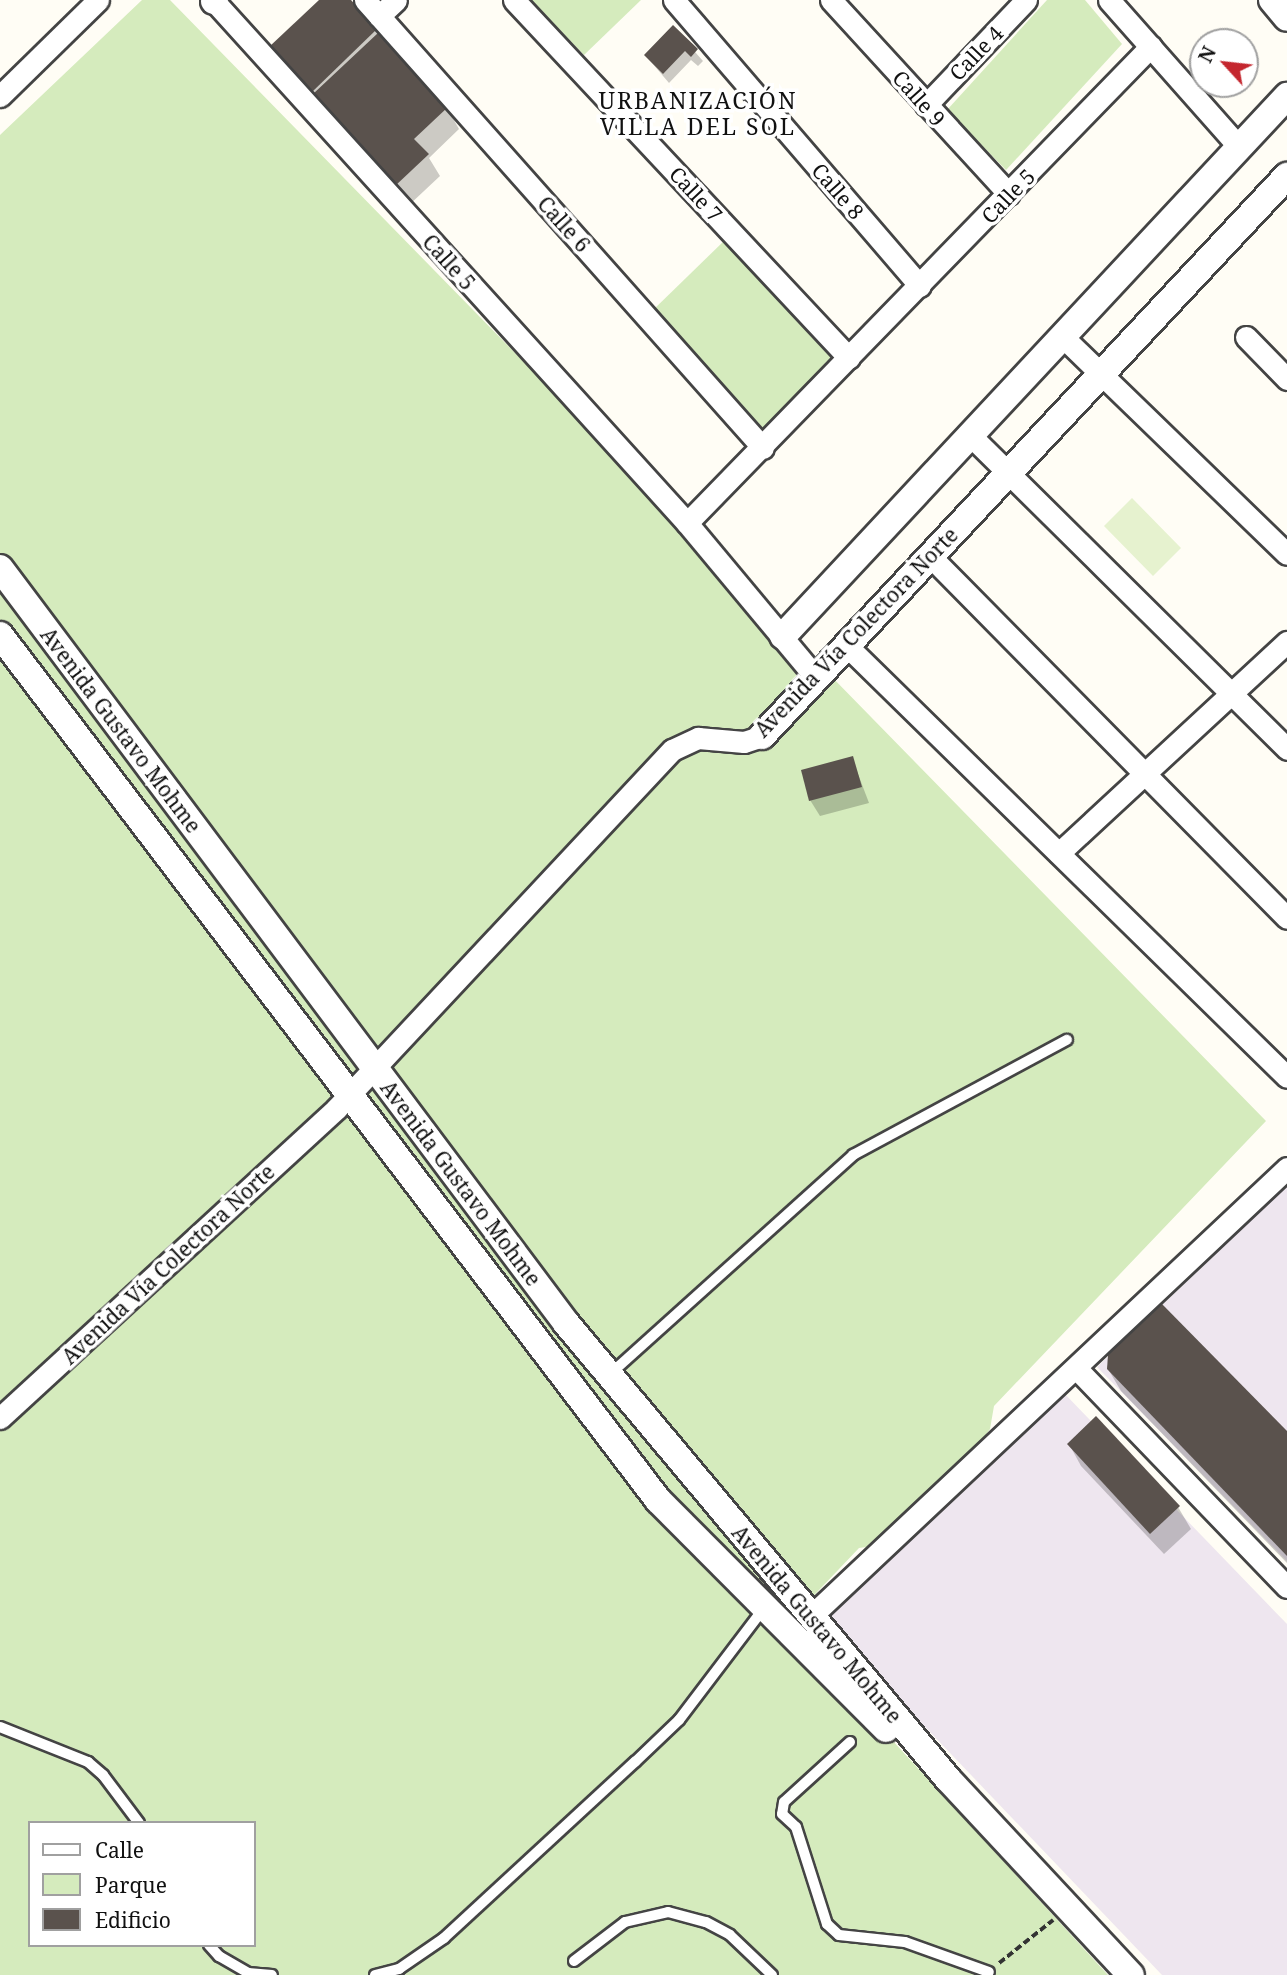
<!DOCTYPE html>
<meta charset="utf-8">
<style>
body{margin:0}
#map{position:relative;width:1287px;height:1975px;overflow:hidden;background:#fffdf5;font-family:"Noto Serif",serif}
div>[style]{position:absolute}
.industrial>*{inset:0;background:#eee6ef}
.green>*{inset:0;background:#d5ebbd}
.pitch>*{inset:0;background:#e6f2cf}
.shadow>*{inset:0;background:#0003}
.building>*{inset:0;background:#5a524d}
.path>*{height:3.5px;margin-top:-1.75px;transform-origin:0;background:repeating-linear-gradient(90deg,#333 0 7px,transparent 0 10.5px)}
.roads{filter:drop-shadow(2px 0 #444) drop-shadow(-2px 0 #444) drop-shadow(0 2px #444) drop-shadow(0 -2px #444)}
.service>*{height:10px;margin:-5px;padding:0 5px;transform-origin:5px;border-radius:5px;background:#fff}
.minor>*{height:21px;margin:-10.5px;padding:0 10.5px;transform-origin:10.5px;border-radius:10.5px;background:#fff}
.tertiary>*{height:26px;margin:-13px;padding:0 13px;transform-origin:13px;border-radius:13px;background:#fff}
span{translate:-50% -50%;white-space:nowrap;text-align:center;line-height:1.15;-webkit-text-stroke:7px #fff;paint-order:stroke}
.street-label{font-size:21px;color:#111}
.neighbourhood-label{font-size:23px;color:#111;letter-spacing:2px}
.legend{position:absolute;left:28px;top:1821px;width:228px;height:126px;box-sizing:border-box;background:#fff;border:2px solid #a0a0a0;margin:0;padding:9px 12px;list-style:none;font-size:21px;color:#111}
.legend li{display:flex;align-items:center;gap:14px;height:35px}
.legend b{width:35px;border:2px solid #a0a0a0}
.north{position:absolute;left:1189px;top:28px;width:70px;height:70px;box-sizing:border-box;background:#fff;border:2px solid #a0a0a0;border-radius:50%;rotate:297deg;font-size:19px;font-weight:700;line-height:28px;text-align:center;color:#111}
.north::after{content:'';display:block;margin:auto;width:24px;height:32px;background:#c4262e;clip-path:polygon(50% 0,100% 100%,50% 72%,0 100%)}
</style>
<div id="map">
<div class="industrial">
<div style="clip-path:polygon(1287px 1186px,1287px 1561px,1097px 1367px)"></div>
<div style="clip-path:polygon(1062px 1391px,1287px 1624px,1287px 1975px,1162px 1975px,824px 1621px)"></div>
</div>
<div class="green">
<div style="clip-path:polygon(evenodd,142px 0,170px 0,1266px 1121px,994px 1406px,990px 1429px,957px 1474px,880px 1545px,859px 1548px,800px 1610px,801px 1641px,1108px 1975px,0 1975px,0 135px,142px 0,30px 1823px,254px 1823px,254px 1945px,30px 1945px,30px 1823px)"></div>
<div style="clip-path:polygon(531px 0,641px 0,584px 55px)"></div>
<div style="clip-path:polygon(1047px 0,1085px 0,1122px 44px,1006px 170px,947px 110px)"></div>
<div style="clip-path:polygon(726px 239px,841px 357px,765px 431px,651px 312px)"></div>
</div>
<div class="pitch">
<div style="clip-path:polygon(1132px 498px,1181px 548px,1153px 576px,1104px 526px)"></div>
</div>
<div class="shadow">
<div style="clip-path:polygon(322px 0,348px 0,447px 108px,459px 129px,429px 158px,440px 176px,408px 206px,284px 69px,271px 47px)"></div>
<div style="clip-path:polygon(673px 27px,703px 61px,698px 66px,691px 60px,669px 83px,646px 56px)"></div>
<div style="clip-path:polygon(852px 758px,869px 803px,820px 816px,810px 800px)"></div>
<div style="clip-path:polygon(1108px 1369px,1287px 1434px,1287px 1563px,1121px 1391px)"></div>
<div style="clip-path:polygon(1069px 1444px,1178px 1507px,1191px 1529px,1164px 1554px,1081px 1466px)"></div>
</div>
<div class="building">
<div style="clip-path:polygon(319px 0,351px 0,377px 29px,312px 92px,269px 47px)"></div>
<div style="clip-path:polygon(673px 25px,698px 49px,691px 57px,685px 51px,663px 74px,644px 55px)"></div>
<div style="clip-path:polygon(378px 33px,448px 107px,414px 139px,429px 154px,395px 186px,313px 94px)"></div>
<div style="clip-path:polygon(853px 756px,862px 787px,809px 801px,801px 770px)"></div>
<div style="clip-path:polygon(1160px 1302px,1287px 1431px,1287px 1556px,1107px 1369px,1108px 1355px)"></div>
<div style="clip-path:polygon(1096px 1416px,1180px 1506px,1150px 1534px,1067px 1444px)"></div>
</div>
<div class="path">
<div style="left:999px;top:1963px;width:69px;rotate:-38.5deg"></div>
</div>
<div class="roads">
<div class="service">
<div style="left:609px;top:1375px;width:329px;rotate:-42deg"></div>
<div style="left:853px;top:1155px;width:243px;rotate:-28.3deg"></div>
<div style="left:0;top:1727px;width:95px;rotate:21.7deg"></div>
<div style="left:88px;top:1762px;width:20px;rotate:41deg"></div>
<div style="left:103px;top:1775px;width:60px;rotate:53.1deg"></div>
<div style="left:850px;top:1742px;width:89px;rotate:137.7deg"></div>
<div style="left:784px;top:1802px;width:12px;rotate:99deg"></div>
<div style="left:782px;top:1814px;width:19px;rotate:43deg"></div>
<div style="left:796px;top:1827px;width:102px;rotate:72.3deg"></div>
<div style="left:827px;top:1924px;width:16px;rotate:43deg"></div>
<div style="left:839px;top:1935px;width:66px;rotate:6.1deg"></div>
<div style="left:905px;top:1942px;width:89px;rotate:19.7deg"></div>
<div style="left:209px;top:1945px;width:15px;rotate:48deg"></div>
<div style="left:219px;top:1956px;width:34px;rotate:30deg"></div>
<div style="left:248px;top:1973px;width:24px;rotate:5deg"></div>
<div style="left:574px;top:1961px;width:64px;rotate:-37.4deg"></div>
<div style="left:625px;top:1922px;width:44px;rotate:-13.1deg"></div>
<div style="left:668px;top:1912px;width:39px;rotate:15deg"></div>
<div style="left:706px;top:1922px;width:27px;rotate:28deg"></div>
<div style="left:730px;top:1935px;width:58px;rotate:43.6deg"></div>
<div style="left:375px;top:1975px;width:25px;rotate:-14deg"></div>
<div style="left:399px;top:1969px;width:55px;rotate:-34.6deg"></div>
<div style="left:444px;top:1938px;width:260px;rotate:-42.7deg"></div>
<div style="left:635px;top:1762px;width:61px;rotate:-43.7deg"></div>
<div style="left:679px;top:1720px;width:141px;rotate:-52.8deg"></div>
</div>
<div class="minor">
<div style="left:213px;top:0;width:706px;rotate:47.81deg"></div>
<div style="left:687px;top:523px;width:202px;rotate:50.2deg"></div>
<div style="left:365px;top:0;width:599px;rotate:48.38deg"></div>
<div style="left:514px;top:0;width:490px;rotate:46.9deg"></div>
<div style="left:674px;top:0;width:377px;rotate:49.3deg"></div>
<div style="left:831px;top:0;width:263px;rotate:47.5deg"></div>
<div style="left:1109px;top:0;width:196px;rotate:48.5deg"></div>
<div style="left:379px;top:16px;width:23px;rotate:-43deg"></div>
<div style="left:0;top:96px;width:137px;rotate:-44.4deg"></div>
<div style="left:926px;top:105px;width:145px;rotate:-46.4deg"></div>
<div style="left:1246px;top:337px;width:59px;rotate:45.7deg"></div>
<div style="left:1064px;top:338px;width:310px;rotate:44.1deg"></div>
<div style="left:973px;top:438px;width:442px;rotate:44.7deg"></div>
<div style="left:687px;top:523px;width:665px;rotate:-45.79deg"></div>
<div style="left:930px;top:556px;width:508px;rotate:45.4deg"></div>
<div style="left:846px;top:645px;width:617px;rotate:44.41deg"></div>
<div style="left:1059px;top:853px;width:311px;rotate:-42.8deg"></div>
<div style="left:1076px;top:1368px;width:304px;rotate:46.1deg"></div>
<div style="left:0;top:1418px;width:456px;rotate:-42.6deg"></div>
<div style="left:336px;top:1109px;width:492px;rotate:-46.9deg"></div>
<div style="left:672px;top:750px;width:29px;rotate:-25deg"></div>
<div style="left:698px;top:738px;width:46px;rotate:5deg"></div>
<div style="left:744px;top:742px;width:19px;rotate:-18deg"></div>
<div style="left:810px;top:1617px;width:655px;rotate:-43.27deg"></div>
</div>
<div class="tertiary">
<div style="left:1272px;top:0;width:23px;rotate:50deg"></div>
<div style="left:214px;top:1px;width:1px;rotate:-45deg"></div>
<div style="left:0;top:568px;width:944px;rotate:53.14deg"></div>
<div style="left:566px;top:1323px;width:595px;rotate:50.05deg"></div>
<div style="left:948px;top:1779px;width:268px;rotate:47deg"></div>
<div style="left:0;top:635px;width:1087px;rotate:52.74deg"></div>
<div style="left:658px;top:1500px;width:323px;rotate:45.1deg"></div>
<div style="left:783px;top:636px;width:739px;rotate:-46.97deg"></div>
<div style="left:762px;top:736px;width:768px;rotate:-46.85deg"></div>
</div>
</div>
<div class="street-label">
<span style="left:976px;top:53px;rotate:-46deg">Calle 4</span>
<span style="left:919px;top:98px;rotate:48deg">Calle 9</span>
<span style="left:838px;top:191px;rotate:49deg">Calle 8</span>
<span style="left:696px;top:194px;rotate:47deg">Calle 7</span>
<span style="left:1008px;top:196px;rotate:-46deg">Calle 5</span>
<span style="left:564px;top:224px;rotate:48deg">Calle 6</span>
<span style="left:449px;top:262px;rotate:48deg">Calle 5</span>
<span style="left:856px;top:632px;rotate:-46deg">Avenida Vía Colectora Norte</span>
<span style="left:121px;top:730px;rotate:53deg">Avenida Gustavo Mohme</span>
<span style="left:461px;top:1183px;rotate:53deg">Avenida Gustavo Mohme</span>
<span style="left:168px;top:1264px;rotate:-43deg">Avenida Vía Colectora Norte</span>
<span style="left:817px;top:1624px;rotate:50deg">Avenida Gustavo Mohme</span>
</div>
<div class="neighbourhood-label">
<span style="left:698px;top:113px">URBANIZACIÓN<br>VILLA DEL SOL</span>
</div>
<ul class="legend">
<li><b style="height:9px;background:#fff"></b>Calle</li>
<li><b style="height:19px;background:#d5ebbd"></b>Parque</li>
<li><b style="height:19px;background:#5a524d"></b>Edificio</li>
</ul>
<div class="north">N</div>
</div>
